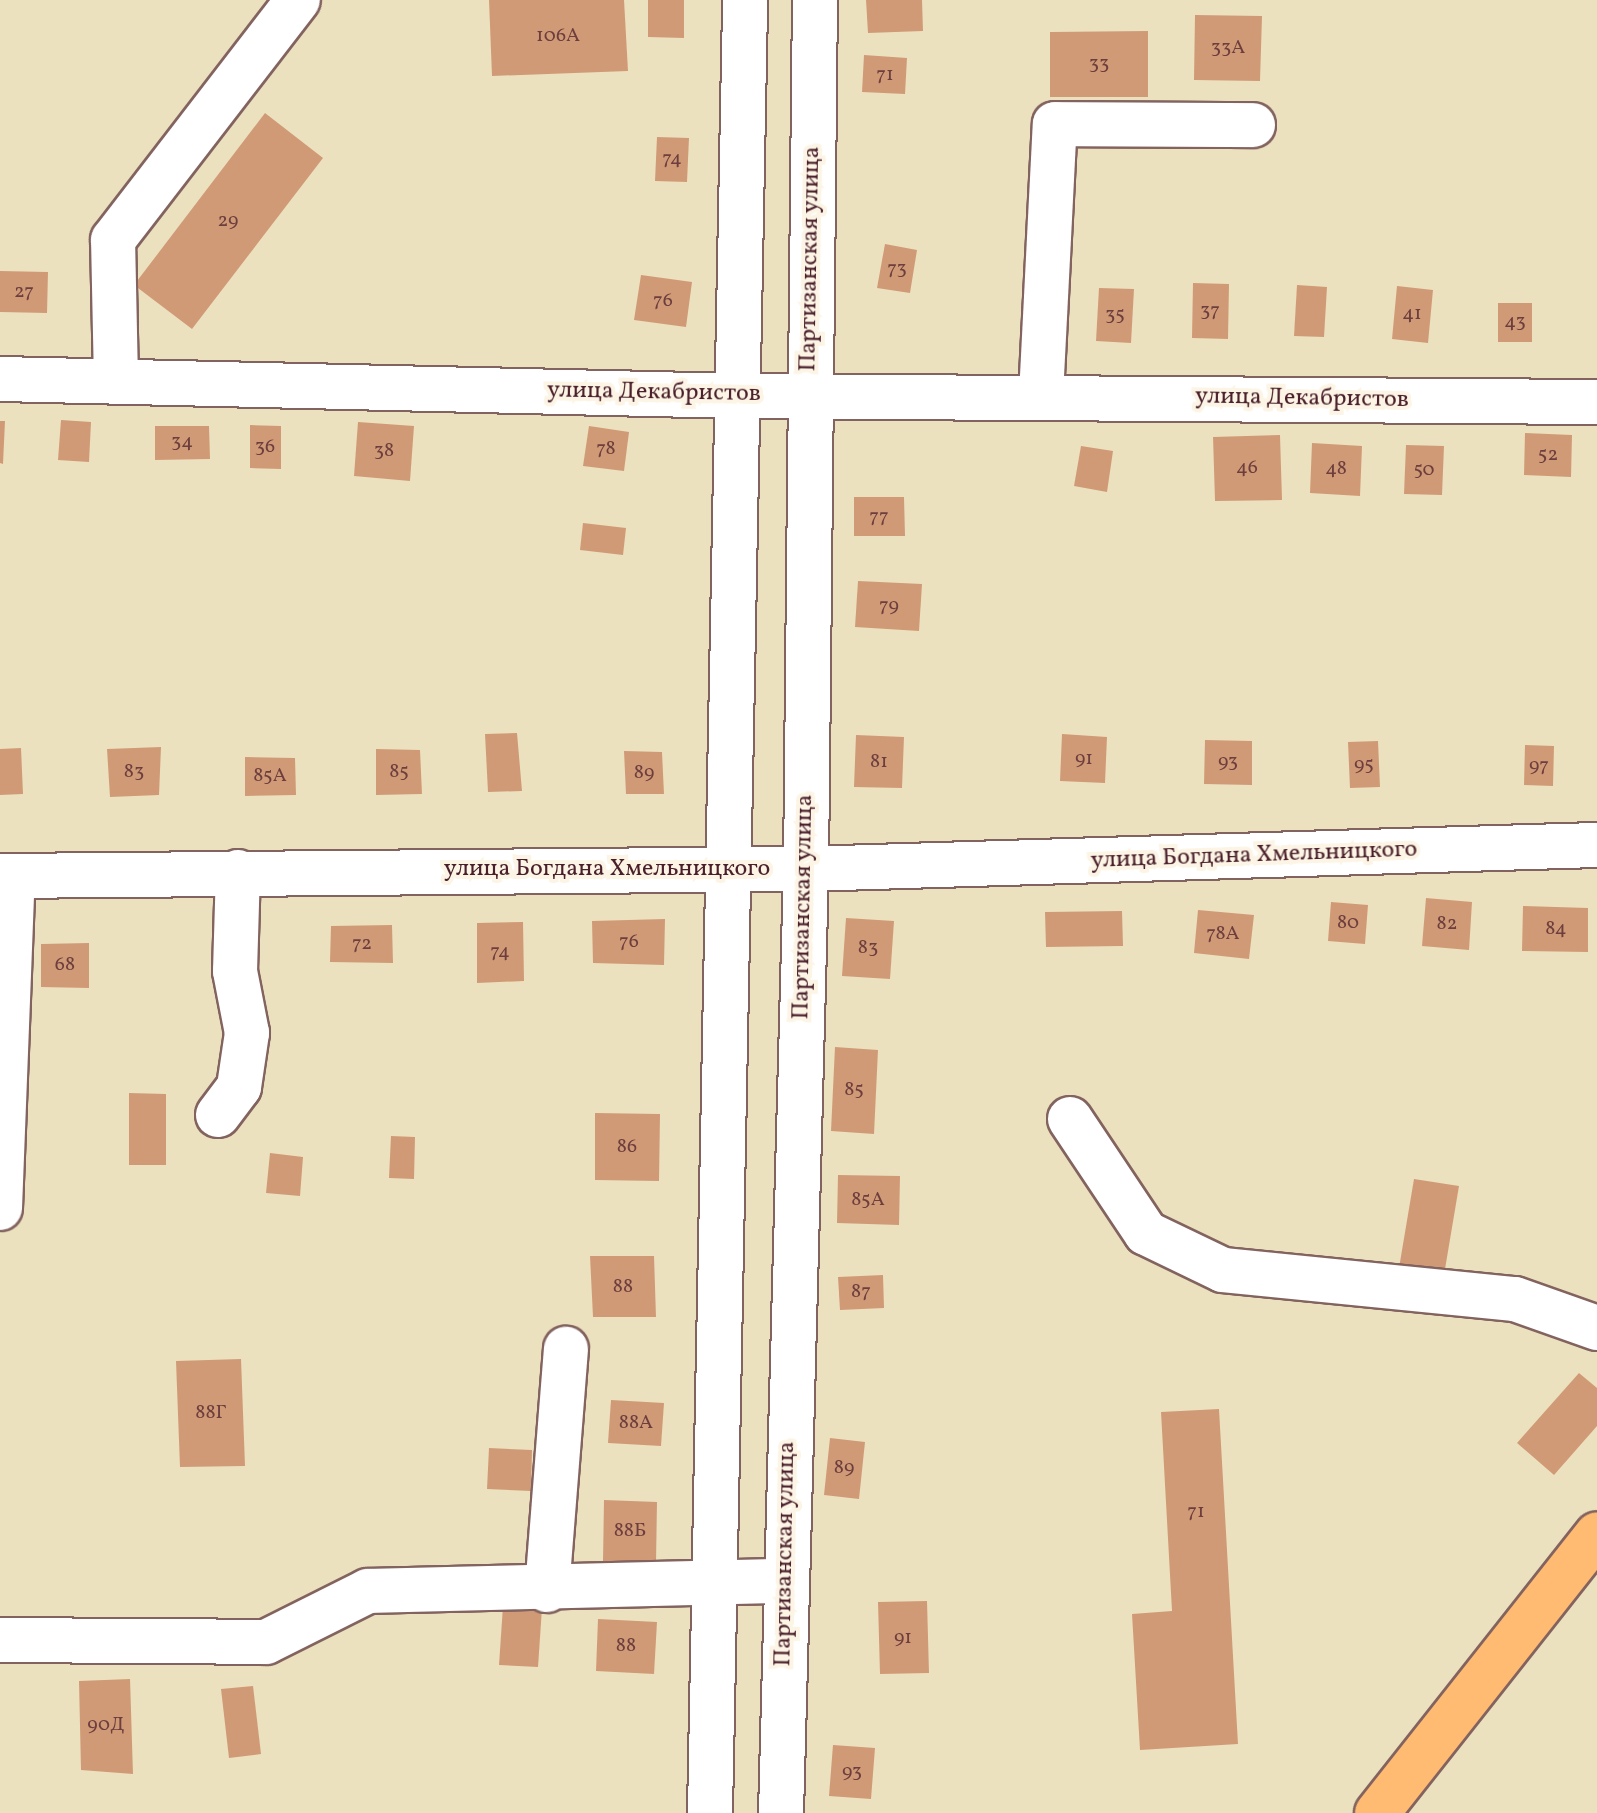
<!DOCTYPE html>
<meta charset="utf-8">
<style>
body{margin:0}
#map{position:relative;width:1597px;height:1813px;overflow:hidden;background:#ece1bf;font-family:Vollkorn,serif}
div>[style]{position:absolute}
.building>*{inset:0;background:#d19a76}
.roads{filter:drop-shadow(2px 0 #83635f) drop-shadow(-2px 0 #83635f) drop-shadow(0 2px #83635f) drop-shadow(0 -2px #83635f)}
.minor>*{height:44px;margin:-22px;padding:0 22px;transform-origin:22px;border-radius:22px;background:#fff}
.major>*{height:44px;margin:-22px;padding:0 22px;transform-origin:22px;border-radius:22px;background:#ffbb71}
span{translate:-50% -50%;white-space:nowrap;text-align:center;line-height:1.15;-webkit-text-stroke:8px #fcf5e5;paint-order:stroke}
.number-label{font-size:20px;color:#6c3e3e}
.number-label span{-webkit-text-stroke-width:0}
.street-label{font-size:24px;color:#4a1f2b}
</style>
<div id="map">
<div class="building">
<div style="clip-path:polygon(489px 0,624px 0,628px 71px,492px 76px)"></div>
<div style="clip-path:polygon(648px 0,684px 0,684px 38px,648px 37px)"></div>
<div style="clip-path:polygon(866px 0,922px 0,923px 31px,868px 33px)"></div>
<div style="clip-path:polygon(1195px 15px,1262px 16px,1260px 81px,1194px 80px)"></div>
<div style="clip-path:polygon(1148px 31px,1148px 97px,1050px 97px,1050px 32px)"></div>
<div style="clip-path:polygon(864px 55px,907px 58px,905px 94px,862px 92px)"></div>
<div style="clip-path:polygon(265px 113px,323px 158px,192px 329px,134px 285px)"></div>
<div style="clip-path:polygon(657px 137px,689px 138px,687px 182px,655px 181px)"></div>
<div style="clip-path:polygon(885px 244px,917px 250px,910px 293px,877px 288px)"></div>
<div style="clip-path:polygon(0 271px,48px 272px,47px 313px,0 312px)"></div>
<div style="clip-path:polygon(641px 275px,692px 282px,686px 327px,634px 320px)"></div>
<div style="clip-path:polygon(1193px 283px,1229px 284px,1228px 339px,1192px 338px)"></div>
<div style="clip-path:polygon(1297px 285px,1327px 287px,1324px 337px,1294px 336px)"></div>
<div style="clip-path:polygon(1397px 286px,1433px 290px,1428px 343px,1392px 339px)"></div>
<div style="clip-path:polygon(1099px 288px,1134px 289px,1131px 343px,1096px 341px)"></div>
<div style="clip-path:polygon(1498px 303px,1532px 303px,1532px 342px,1498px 342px)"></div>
<div style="clip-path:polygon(61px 420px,91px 422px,89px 462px,58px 460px)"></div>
<div style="clip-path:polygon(0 421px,5px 421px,3px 464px,0 463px)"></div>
<div style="clip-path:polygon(358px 422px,414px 426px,410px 481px,354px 476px)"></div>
<div style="clip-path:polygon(250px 425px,281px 426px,281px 469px,250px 468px)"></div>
<div style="clip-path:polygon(155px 426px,209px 426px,210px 459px,155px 460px)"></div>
<div style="clip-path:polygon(589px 426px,629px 432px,624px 471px,583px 466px)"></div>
<div style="clip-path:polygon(1525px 433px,1572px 435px,1571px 477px,1524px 475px)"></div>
<div style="clip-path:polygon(1280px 435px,1282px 500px,1215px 501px,1213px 437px)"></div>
<div style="clip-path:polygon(1312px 443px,1362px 446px,1360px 496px,1310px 493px)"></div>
<div style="clip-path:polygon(1406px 445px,1444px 446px,1442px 495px,1404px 494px)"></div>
<div style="clip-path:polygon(1081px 446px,1113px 451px,1107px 492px,1074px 486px)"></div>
<div style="clip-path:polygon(854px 497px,904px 497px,905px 536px,854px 536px)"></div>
<div style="clip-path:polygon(583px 523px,626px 528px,623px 555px,580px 550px)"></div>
<div style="clip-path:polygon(858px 581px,922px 584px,919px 631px,855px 627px)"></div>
<div style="clip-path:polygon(517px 733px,522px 791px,488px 792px,485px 734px)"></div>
<div style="clip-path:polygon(1062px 734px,1107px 737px,1105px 783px,1060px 781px)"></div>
<div style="clip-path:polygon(856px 735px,904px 737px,902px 788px,854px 787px)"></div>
<div style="clip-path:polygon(1205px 740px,1252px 741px,1252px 785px,1204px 784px)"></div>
<div style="clip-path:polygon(1378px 741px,1380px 787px,1350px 788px,1348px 742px)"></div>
<div style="clip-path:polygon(1525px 745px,1554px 746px,1553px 786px,1524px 785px)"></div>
<div style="clip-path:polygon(161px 747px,159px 795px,110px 797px,107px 749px)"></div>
<div style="clip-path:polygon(21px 748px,23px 794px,0 795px,0 749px)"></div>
<div style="clip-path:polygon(376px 749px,420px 750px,422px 794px,376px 795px)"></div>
<div style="clip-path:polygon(624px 751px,662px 752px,664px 794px,626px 794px)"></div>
<div style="clip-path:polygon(245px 757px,295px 758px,296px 795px,245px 796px)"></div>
<div style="clip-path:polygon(1426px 898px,1472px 902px,1469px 950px,1422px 946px)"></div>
<div style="clip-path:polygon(1331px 902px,1368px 905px,1365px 944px,1328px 941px)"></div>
<div style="clip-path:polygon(1523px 906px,1588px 908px,1588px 952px,1522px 951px)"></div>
<div style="clip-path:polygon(1198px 910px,1254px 915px,1249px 959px,1194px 953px)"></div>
<div style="clip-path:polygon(1122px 911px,1123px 946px,1046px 947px,1045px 912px)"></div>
<div style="clip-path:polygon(846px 918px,894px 921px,890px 979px,842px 976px)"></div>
<div style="clip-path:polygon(665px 919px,664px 965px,593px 963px,592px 921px)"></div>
<div style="clip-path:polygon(523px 922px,524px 981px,477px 983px,477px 923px)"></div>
<div style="clip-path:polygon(392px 925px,393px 963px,330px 962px,331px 926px)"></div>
<div style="clip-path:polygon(89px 943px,89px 988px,41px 987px,41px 944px)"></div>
<div style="clip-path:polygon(835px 1047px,878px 1050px,874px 1134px,831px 1131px)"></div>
<div style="clip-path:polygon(129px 1093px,166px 1094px,166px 1165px,129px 1165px)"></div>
<div style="clip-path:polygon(595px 1113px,660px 1114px,659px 1181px,595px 1180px)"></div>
<div style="clip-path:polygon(391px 1136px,415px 1137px,414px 1179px,389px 1178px)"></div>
<div style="clip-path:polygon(270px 1153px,303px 1157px,300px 1196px,266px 1193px)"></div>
<div style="clip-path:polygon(838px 1175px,900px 1176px,899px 1225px,837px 1223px)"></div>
<div style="clip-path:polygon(1414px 1179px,1459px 1186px,1444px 1275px,1399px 1268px)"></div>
<div style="clip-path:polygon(590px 1256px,654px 1256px,656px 1317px,593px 1317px)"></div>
<div style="clip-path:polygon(883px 1275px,884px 1308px,840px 1310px,838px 1277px)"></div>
<div style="clip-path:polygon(241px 1359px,245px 1466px,180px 1467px,176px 1361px)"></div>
<div style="clip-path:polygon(1579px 1373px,1597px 1388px,1597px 1426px,1554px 1475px,1517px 1443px)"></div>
<div style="clip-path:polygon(611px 1400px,664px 1403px,661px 1446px,608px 1443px)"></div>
<div style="clip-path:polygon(1219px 1409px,1238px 1744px,1140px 1750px,1132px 1614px,1172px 1611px,1161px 1412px)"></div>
<div style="clip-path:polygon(830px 1438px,865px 1442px,859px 1499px,824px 1495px)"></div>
<div style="clip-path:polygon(489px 1448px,532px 1450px,531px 1491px,487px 1489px)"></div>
<div style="clip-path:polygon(604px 1500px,657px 1502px,656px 1563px,603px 1561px)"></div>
<div style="clip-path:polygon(927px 1601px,929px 1673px,880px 1674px,878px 1602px)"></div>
<div style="clip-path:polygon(503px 1606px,542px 1608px,538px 1667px,499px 1665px)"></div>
<div style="clip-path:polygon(598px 1619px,657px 1622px,654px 1674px,596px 1671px)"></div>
<div style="clip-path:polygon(130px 1679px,133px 1774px,81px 1770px,79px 1681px)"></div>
<div style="clip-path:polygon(253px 1686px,261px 1754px,229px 1758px,221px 1689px)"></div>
<div style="clip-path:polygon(833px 1745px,875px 1748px,871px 1799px,829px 1796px)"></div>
</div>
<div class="roads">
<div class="minor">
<div style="left:0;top:379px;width:740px;rotate:1.32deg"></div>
<div style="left:740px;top:396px;width:857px;rotate:0.4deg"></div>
<div style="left:116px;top:381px;width:141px;rotate:-91.2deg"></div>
<div style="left:113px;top:240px;width:303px;rotate:-52.4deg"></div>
<div style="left:1041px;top:396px;width:272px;rotate:-87.1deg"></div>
<div style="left:1055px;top:124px;width:198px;rotate:0.3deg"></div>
<div style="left:0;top:876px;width:806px;rotate:-0.5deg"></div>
<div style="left:806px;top:869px;width:791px;rotate:-1.74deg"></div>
<div style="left:218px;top:1115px;width:35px;rotate:-53deg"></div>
<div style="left:239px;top:1087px;width:55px;rotate:-81.6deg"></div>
<div style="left:247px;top:1033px;width:63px;rotate:-101deg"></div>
<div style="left:235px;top:971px;width:99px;rotate:-88.3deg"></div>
<div style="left:1070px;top:1119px;width:137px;rotate:56.3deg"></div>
<div style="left:1146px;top:1233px;width:85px;rotate:25.7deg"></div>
<div style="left:1223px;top:1270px;width:293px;rotate:5.7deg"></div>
<div style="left:1515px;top:1299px;width:87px;rotate:19.5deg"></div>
<div style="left:0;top:1208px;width:332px;rotate:-87.8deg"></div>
<div style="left:547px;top:1590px;width:242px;rotate:-85.5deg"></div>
<div style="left:0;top:1640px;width:266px;rotate:0.4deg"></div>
<div style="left:266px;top:1642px;width:114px;rotate:-26.6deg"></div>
<div style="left:368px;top:1591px;width:416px;rotate:-1.4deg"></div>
<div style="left:710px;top:1813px;width:1813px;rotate:-88.89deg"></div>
<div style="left:781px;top:1813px;width:944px;rotate:-88.48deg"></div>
<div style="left:806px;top:869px;width:869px;rotate:-89.41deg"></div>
</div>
<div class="major">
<div style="left:1377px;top:1813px;width:355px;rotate:-51.7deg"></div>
</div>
</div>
<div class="number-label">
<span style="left:558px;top:36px">106А</span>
<span style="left:1228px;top:48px">33А</span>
<span style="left:1099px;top:64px">33</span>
<span style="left:885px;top:75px">71</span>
<span style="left:672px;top:159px">74</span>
<span style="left:228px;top:221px">29</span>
<span style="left:897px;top:269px">73</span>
<span style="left:24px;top:292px">27</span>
<span style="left:663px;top:301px">76</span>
<span style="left:1210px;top:311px">37</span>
<span style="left:1412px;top:314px">41</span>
<span style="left:1115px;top:315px">35</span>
<span style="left:1515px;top:322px">43</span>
<span style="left:182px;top:442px">34</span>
<span style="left:265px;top:447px">36</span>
<span style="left:606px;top:449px">78</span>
<span style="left:384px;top:451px">38</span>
<span style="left:1548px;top:455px">52</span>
<span style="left:1247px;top:468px">46</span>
<span style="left:1336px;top:469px">48</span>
<span style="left:1424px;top:470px">50</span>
<span style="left:879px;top:517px">77</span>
<span style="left:889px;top:606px">79</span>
<span style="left:1084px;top:759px">91</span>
<span style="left:879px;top:762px">81</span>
<span style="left:1228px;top:762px">93</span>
<span style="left:1364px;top:765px">95</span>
<span style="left:1539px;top:766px">97</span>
<span style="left:134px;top:772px">83</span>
<span style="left:399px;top:772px">85</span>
<span style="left:644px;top:773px">89</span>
<span style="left:270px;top:776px">85А</span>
<span style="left:1348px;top:923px">80</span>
<span style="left:1447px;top:924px">82</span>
<span style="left:1556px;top:929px">84</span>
<span style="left:1223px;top:934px">78А</span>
<span style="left:629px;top:942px">76</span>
<span style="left:362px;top:944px">72</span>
<span style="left:868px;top:948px">83</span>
<span style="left:500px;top:952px">74</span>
<span style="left:65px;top:965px">68</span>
<span style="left:854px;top:1090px">85</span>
<span style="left:627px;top:1147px">86</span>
<span style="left:868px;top:1200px">85А</span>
<span style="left:623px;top:1287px">88</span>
<span style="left:861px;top:1292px">87</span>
<span style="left:211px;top:1413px">88Г</span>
<span style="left:636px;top:1423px">88А</span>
<span style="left:844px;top:1468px">89</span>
<span style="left:1196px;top:1512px">71</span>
<span style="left:630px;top:1531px">88Б</span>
<span style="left:903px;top:1638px">91</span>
<span style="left:626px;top:1646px">88</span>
<span style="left:106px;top:1725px">90Д</span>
<span style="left:852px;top:1772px">93</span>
</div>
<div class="street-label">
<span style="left:811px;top:259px;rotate:-89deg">Партизанская улица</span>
<span style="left:654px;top:393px;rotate:1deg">улица Декабристов</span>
<span style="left:1302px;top:399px;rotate:1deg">улица Декабристов</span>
<span style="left:1254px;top:856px;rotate:-2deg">улица Богдана Хмельницкого</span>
<span style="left:607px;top:870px">улица Богдана Хмельницкого</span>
<span style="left:804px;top:907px;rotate:-89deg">Партизанская улица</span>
<span style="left:786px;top:1554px;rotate:-89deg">Партизанская улица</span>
</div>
</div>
